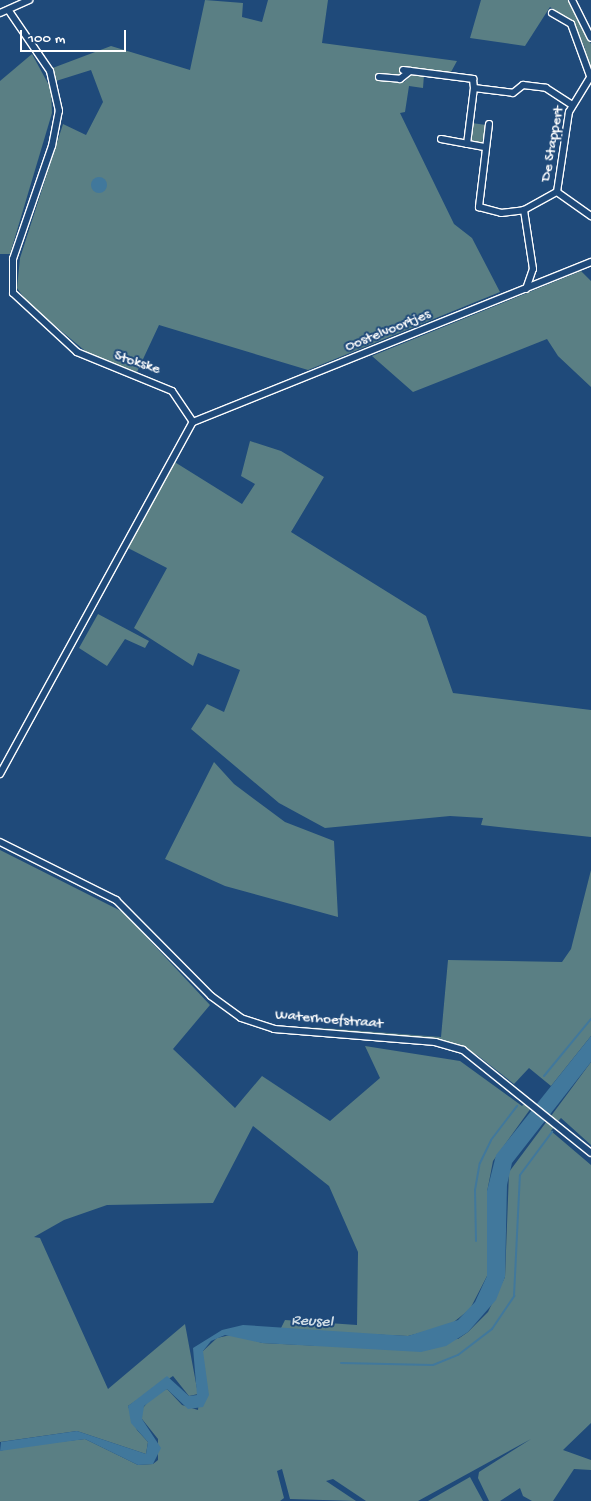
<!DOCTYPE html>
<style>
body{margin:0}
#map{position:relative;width:591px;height:1501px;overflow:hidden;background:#1f4a7a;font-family:"Gochi Hand",sans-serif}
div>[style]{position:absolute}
.green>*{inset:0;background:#5a7f84}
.water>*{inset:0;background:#41789c}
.round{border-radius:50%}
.stream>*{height:2px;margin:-1px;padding:0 1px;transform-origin:1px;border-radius:1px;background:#41789c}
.roads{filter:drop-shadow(1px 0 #fff) drop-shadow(-1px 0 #fff) drop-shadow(0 1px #fff) drop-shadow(0 -1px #fff)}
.minor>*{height:6px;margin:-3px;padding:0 3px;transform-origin:3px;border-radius:3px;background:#1f4a7a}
span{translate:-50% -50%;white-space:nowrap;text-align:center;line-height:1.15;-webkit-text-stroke:4px #1f4a7a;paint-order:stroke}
.street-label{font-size:15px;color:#fff}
.water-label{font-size:16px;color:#d0dde6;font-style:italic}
.scale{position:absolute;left:20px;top:30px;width:106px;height:22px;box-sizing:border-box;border:2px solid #fff;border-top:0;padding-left:6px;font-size:15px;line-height:18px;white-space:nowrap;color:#fff;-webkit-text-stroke:4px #1f4a7a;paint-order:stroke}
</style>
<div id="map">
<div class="green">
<div style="clip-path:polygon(205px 0,243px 3px,242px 17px,262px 22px,268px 0,328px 0,322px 43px,457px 61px,451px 72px,403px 67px,400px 75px,382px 73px,384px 80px,404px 82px,413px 74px,424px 75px,423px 88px,409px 86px,405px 112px,400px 113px,454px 224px,472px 238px,500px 292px,308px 370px,159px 325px,137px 372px,90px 355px,28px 303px,17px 288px,20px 258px,63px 124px,86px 135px,103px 102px,91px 70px,56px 81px,50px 69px,111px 46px,190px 70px)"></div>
<div style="clip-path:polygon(481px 0,569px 0,591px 44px,591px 68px,586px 68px,585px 48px,573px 22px,550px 7px,525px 46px,470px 38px)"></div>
<div style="clip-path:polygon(32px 54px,51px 89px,52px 113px,10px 254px,0 254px,0 81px)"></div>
<div style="clip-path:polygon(472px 123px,486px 125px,482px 143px,470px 140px)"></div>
<div style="clip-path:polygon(581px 271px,591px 281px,591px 387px,558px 356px,547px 339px,413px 392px,372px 356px)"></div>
<div style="clip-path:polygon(250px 441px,281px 451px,324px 477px,291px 532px,426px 616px,453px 693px,591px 710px,591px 837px,481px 825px,483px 818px,450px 816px,325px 828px,279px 803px,191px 729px,207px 704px,224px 712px,240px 670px,198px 653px,193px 666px,134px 628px,167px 568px,128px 548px,173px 461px,242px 504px,255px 484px,241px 476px)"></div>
<div style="clip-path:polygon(98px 614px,149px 641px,145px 648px,125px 639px,107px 666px,79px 648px)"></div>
<div style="clip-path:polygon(214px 762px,234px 784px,285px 822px,334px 841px,338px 917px,225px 886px,165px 859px)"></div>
<div style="clip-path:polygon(0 850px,123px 912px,210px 1005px,173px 1049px,235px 1108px,262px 1076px,330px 1121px,380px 1078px,365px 1046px,460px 1061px,522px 1106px,525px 1103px,531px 1108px,493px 1161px,487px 1192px,487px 1276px,470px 1309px,450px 1325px,408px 1336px,280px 1330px,285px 1320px,357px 1325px,358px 1252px,329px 1186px,253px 1126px,213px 1203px,107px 1205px,64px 1220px,34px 1237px,40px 1238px,108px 1389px,185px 1324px,198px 1394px,189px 1396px,173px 1376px,128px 1406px,137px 1430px,148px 1442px,146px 1454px,77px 1431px,0 1442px)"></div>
<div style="clip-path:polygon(591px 870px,591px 1036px,551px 1086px,529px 1068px,514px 1084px,477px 1055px,444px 1041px,297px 1026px,441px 1037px,448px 960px,562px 962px,571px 949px)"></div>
<div style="clip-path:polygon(591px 1062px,591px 1145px,561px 1118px,558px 1121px,551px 1116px)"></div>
<div style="clip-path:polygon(547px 1121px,554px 1127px,551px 1131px,591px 1165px,591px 1423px,563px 1450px,591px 1460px,591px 1470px,574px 1469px,553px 1501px,532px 1501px,523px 1496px,520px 1488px,500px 1501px,489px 1501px,478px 1478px,479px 1472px,531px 1439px,418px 1501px,366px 1501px,333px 1479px,326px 1481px,356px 1501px,290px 1499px,282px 1469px,277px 1471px,284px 1498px,280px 1501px,0 1501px,0 1451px,14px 1447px,85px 1439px,138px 1465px,153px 1464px,158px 1460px,158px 1439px,142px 1419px,142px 1409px,154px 1395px,167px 1389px,182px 1405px,198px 1410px,203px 1351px,217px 1338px,235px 1334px,262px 1343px,322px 1346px,458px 1339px,468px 1332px,488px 1312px,505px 1277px,509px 1172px)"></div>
<div style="clip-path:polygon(470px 1477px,483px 1501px,427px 1501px,428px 1501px)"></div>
</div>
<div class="water">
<div class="round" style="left:91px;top:177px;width:16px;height:16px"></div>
<div style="clip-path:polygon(591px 1036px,591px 1062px,512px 1163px,507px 1185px,505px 1277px,496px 1300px,468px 1332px,446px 1346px,421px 1352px,262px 1343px,225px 1335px,211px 1341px,203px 1351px,209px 1395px,203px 1407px,188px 1409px,167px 1389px,144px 1406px,142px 1419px,161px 1448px,153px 1464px,138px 1465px,85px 1439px,0 1451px,1px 1442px,77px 1431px,146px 1454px,148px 1442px,131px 1423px,128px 1406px,167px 1376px,189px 1396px,197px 1395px,193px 1348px,222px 1330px,243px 1325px,408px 1336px,458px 1320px,475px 1302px,487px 1276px,487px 1191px,496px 1155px)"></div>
</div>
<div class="stream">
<div style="left:544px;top:1076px;width:74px;rotate:-50.5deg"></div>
<div style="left:476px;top:1241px;width:51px;rotate:-91.1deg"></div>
<div style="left:475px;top:1190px;width:27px;rotate:-80deg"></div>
<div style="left:480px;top:1163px;width:25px;rotate:-64deg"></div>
<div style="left:491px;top:1140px;width:43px;rotate:-52.6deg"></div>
<div style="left:341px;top:1363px;width:92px;rotate:1.2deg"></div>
<div style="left:433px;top:1365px;width:27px;rotate:-22deg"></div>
<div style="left:458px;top:1355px;width:43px;rotate:-37.4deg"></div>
<div style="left:492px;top:1329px;width:40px;rotate:-56deg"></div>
<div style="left:514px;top:1296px;width:121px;rotate:-87.2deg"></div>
<div style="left:520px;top:1175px;width:54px;rotate:-53.3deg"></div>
</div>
<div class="roads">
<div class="minor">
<div style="left:572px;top:0;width:42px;rotate:63.4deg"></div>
<div style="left:0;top:13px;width:32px;rotate:-24deg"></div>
<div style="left:552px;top:13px;width:22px;rotate:30deg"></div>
<div style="left:571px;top:24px;width:55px;rotate:69.9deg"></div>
<div style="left:403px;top:70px;width:71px;rotate:7.3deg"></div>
<div style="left:473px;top:79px;width:9px;rotate:84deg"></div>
<div style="left:474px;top:88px;width:39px;rotate:7deg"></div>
<div style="left:513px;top:93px;width:13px;rotate:-39deg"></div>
<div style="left:523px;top:85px;width:23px;rotate:7deg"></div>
<div style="left:546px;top:88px;width:31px;rotate:33deg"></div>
<div style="left:379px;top:77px;width:21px;rotate:5deg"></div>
<div style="left:400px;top:79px;width:13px;rotate:-39deg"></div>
<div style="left:489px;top:124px;width:84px;rotate:96.9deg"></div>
<div style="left:479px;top:207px;width:23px;rotate:15deg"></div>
<div style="left:501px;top:213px;width:23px;rotate:-7deg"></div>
<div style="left:441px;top:139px;width:44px;rotate:10.5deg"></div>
<div style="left:467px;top:144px;width:56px;rotate:-82.9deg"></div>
<div style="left:557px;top:192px;width:42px;rotate:35.2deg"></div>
<div style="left:526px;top:289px;width:21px;rotate:-71deg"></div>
<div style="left:533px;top:269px;width:60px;rotate:-98.7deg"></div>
<div style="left:524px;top:210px;width:38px;rotate:-29deg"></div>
<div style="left:557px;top:192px;width:81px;rotate:-81.5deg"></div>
<div style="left:569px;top:112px;width:42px;rotate:-58.6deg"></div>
<div style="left:193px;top:422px;width:429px;rotate:-21.9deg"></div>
<div style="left:0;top:774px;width:401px;rotate:-61.3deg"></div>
<div style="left:193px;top:422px;width:37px;rotate:-124deg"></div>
<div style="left:172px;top:391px;width:103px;rotate:-157.7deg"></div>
<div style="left:77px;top:352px;width:87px;rotate:-137.3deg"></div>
<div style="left:13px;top:293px;width:34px;rotate:-90deg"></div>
<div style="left:13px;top:259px;width:120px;rotate:-71deg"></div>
<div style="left:52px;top:146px;width:36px;rotate:-79deg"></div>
<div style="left:59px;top:111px;width:41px;rotate:-102.7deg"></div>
<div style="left:50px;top:71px;width:73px;rotate:-124.3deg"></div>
<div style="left:0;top:842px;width:130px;rotate:26.6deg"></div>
<div style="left:116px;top:900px;width:135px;rotate:45.3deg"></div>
<div style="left:211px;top:996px;width:37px;rotate:36deg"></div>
<div style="left:241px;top:1018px;width:35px;rotate:18deg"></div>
<div style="left:274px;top:1029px;width:162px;rotate:4.6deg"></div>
<div style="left:435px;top:1042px;width:29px;rotate:16deg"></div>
<div style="left:463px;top:1050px;width:164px;rotate:38.8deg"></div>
</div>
</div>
<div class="street-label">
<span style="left:553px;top:144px;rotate:-80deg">De Stappert</span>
<span style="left:388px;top:331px;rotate:-22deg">Oostelvoortjes</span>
<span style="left:137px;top:363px;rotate:18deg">Stokske</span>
<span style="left:329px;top:1020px;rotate:5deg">Waterhoefstraat</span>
</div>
<div class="water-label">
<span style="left:312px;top:1323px;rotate:3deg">Reusel</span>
</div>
<div class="scale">100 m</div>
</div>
